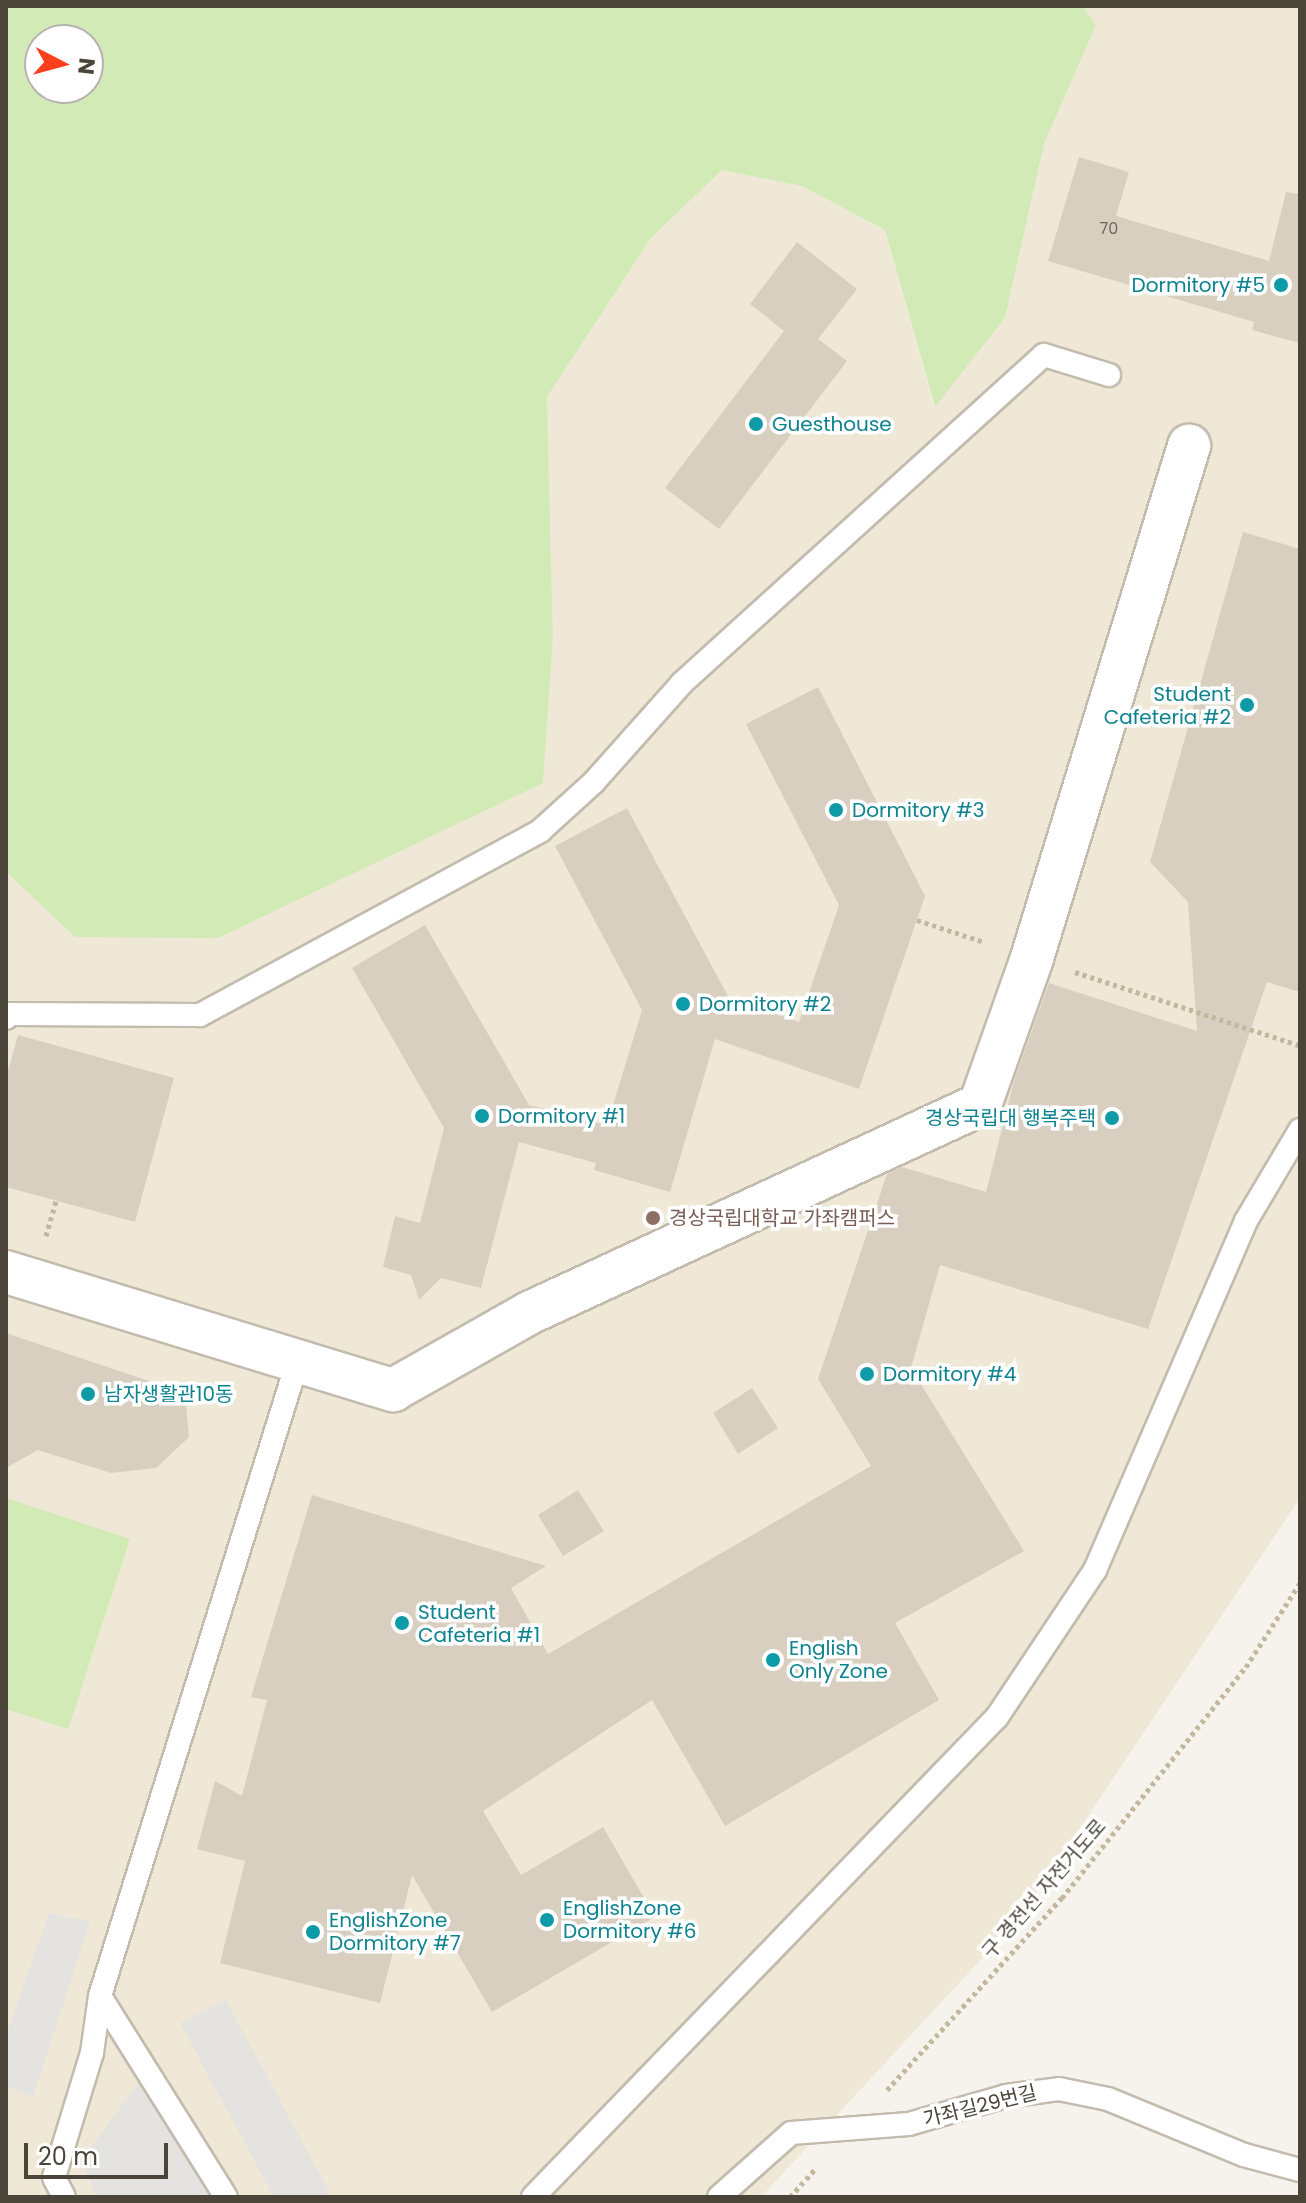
<!DOCTYPE html>
<meta charset="utf-8">
<style>
body{margin:0}
#map{position:relative;width:1306px;height:2203px;overflow:hidden;background:#f6f3ec;font-family:Poppins,"Noto Sans KR",sans-serif}
div>[style]{position:absolute}
.education>*{inset:0;background:#efe8d6}
.green>*{inset:0;background:#d2eab5}
.parking>*{inset:0;background:#e5e3e0}
.building>*{inset:0;background:#d8cfc1}
.path>*{height:5px;margin-top:-2.5px;transform-origin:0;background:repeating-linear-gradient(90deg,#c4b79f 0 4px,transparent 0 8px)}
.roads{filter:drop-shadow(2px 0 #c2bbae) drop-shadow(-2px 0 #c2bbae) drop-shadow(0 2px #c2bbae) drop-shadow(0 -2px #c2bbae)}
.service>*{height:22px;margin:-11px;padding:0 11px;transform-origin:11px;border-radius:11px;background:#fff}
.minor>*{height:42px;margin:-21px;padding:0 21px;transform-origin:21px;border-radius:21px;background:#fff}
.dots>*{width:22px;height:22px;translate:-50% -50%;box-sizing:border-box;border:4px solid #fff;border-radius:50%}
span{translate:-50% -50%;white-space:nowrap;text-align:center;line-height:1.15;-webkit-text-stroke:7px #fff;paint-order:stroke}
.number-label{font-size:16px;color:#6e675b}
.number-label span{-webkit-text-stroke-width:0}
.culture-label{font-size:20px;color:#0d838f}
.right{translate:-100% -50%;text-align:right}
.left{translate:0 -50%;text-align:left}
.education-label{font-size:20px;color:#785e54}
.street-label{font-size:20px;color:#4b4439}
.frame{position:absolute;inset:0;border:8px solid #4b4439;pointer-events:none}
.north{position:absolute;left:24px;top:24px;width:80px;height:80px;box-sizing:border-box;background:#fff;border:2px solid #b7b4b0;border-radius:50%;rotate:96deg;font-size:22px;font-weight:700;line-height:32px;text-align:center;color:#4b4439}
.north::after{content:'';display:block;margin:auto;width:28px;height:36px;background:#fc3f1d;clip-path:polygon(50% 0,100% 100%,50% 72%,0 100%)}
.scale{position:absolute;left:24px;top:2143px;width:144px;height:36px;box-sizing:border-box;border:4px solid #4b4439;border-top:0;padding-left:10px;font-size:24px;line-height:28px;white-space:nowrap;color:#4b4439;-webkit-text-stroke:6px #fff;paint-order:stroke}
</style>
<div id="map">
<div class="education">
<div style="clip-path:polygon(1083px 6px,1300px 6px,1300px 1498px,1022px 1915px,761px 2197px,6px 2197px,6px 872px,75px 937px,543px 783px,553px 638px,547px 397px,651px 238px,722px 170px,802px 186px,885px 230px,934px 406px,1005px 318px,1044px 144px,1096px 25px)"></div>
</div>
<div class="green">
<div style="clip-path:polygon(evenodd,6px 6px,1083px 6px,1096px 25px,1044px 144px,1005px 318px,935px 407px,885px 230px,802px 186px,722px 170px,651px 238px,547px 397px,553px 638px,543px 783px,218px 938px,75px 937px,6px 872px,6px 6px,40px 40px,88px 40px,88px 88px,40px 88px,40px 40px)"></div>
<div style="clip-path:polygon(6px 1498px,130px 1539px,68px 1729px,6px 1709px)"></div>
</div>
<div class="parking">
<div style="clip-path:polygon(49px 1913px,90px 1922px,33px 2097px,6px 2086px,6px 2036px)"></div>
<div style="clip-path:polygon(226px 2000px,332px 2197px,274px 2197px,180px 2023px)"></div>
<div style="clip-path:polygon(147px 2070px,209px 2197px,97px 2197px,81px 2162px)"></div>
</div>
<div class="building">
<div style="clip-path:polygon(1079px 157px,1129px 172px,1116px 216px,1269px 261px,1286px 192px,1300px 194px,1300px 343px,1252px 330px,1254px 322px,1048px 261px)"></div>
<div style="clip-path:polygon(797px 242px,857px 289px,818px 339px,847px 361px,719px 529px,665px 488px,784px 331px,750px 304px)"></div>
<div style="clip-path:polygon(1243px 532px,1300px 549px,1300px 992px,1267px 982px,1148px 1329px,940px 1265px,911px 1368px,1024px 1551px,895px 1623px,939px 1700px,725px 1826px,652px 1700px,483px 1811px,521px 1875px,603px 1827px,655px 1917px,492px 2012px,412px 1875px,380px 2003px,220px 1963px,245px 1861px,197px 1849px,215px 1781px,242px 1796px,267px 1700px,251px 1697px,312px 1495px,546px 1566px,511px 1588px,548px 1654px,871px 1466px,818px 1379px,887px 1174px,902px 1167px,986px 1192px,1014px 1081px,1049px 983px,1197px 1031px,1188px 902px,1150px 862px)"></div>
<div style="clip-path:polygon(818px 687px,925px 896px,859px 1089px,715px 1039px,670px 1192px,594px 1170px,596px 1163px,519px 1142px,481px 1288px,441px 1278px,419px 1300px,411px 1275px,383px 1267px,395px 1216px,420px 1223px,444px 1128px,352px 968px,425px 925px,529px 1105px,607px 1125px,642px 1010px,555px 846px,627px 808px,729px 998px,799px 1022px,839px 905px,746px 724px)"></div>
<div style="clip-path:polygon(18px 1035px,174px 1078px,135px 1222px,6px 1187px,6px 1078px)"></div>
<div style="clip-path:polygon(6px 1333px,155px 1383px,186px 1405px,189px 1437px,156px 1468px,111px 1473px,38px 1450px,6px 1468px)"></div>
<div style="clip-path:polygon(752px 1388px,778px 1428px,738px 1454px,713px 1413px)"></div>
<div style="clip-path:polygon(578px 1490px,604px 1531px,563px 1556px,538px 1515px)"></div>
</div>
<div class="path">
<div style="left:917px;top:920px;width:71px;rotate:18.2deg"></div>
<div style="left:1075px;top:972px;width:235px;rotate:18.1deg"></div>
<div style="left:46px;top:1236px;width:37px;rotate:-74deg"></div>
<div style="left:887px;top:2090px;width:260px;rotate:-47.7deg"></div>
<div style="left:1062px;top:1898px;width:295px;rotate:-51.5deg"></div>
<div style="left:1246px;top:1667px;width:100px;rotate:-57.3deg"></div>
<div style="left:790px;top:2197px;width:39px;rotate:-48deg"></div>
</div>
<div class="roads">
<div class="service">
<div style="left:6px;top:1018px;width:5px;rotate:-53deg"></div>
<div style="left:9px;top:1014px;width:191px;rotate:0.3deg"></div>
<div style="left:200px;top:1015px;width:387px;rotate:-28.4deg"></div>
<div style="left:540px;top:831px;width:72px;rotate:-42.2deg"></div>
<div style="left:593px;top:783px;width:134px;rotate:-48.3deg"></div>
<div style="left:682px;top:683px;width:488px;rotate:-42.2deg"></div>
<div style="left:1044px;top:355px;width:68px;rotate:17.1deg"></div>
<div style="left:64px;top:2197px;width:22px;rotate:-117deg"></div>
<div style="left:54px;top:2177px;width:130px;rotate:-73deg"></div>
<div style="left:92px;top:2053px;width:58px;rotate:-82deg"></div>
<div style="left:226px;top:2197px;width:237px;rotate:-122.1deg"></div>
<div style="left:100px;top:1996px;width:666px;rotate:-72.71deg"></div>
<div style="left:533px;top:2197px;width:668px;rotate:-45.97deg"></div>
<div style="left:997px;top:1717px;width:177px;rotate:-56.3deg"></div>
<div style="left:1095px;top:1570px;width:380px;rotate:-66.6deg"></div>
<div style="left:1246px;top:1221px;width:106px;rotate:-59.3deg"></div>
<div style="left:719px;top:2197px;width:96px;rotate:-41.6deg"></div>
<div style="left:791px;top:2133px;width:118px;rotate:-4.4deg"></div>
<div style="left:909px;top:2124px;width:101px;rotate:-16.1deg"></div>
<div style="left:1006px;top:2096px;width:53px;rotate:-7.5deg"></div>
<div style="left:1059px;top:2089px;width:50px;rotate:11.5deg"></div>
<div style="left:1108px;top:2099px;width:147px;rotate:22.4deg"></div>
<div style="left:1244px;top:2155px;width:58px;rotate:15deg"></div>
</div>
<div class="minor">
<div style="left:6px;top:1272px;width:405px;rotate:17deg"></div>
<div style="left:393px;top:1390px;width:156px;rotate:-29.5deg"></div>
<div style="left:529px;top:1313px;width:497px;rotate:-24.8deg"></div>
<div style="left:980px;top:1105px;width:156px;rotate:-70.5deg"></div>
<div style="left:1032px;top:958px;width:536px;rotate:-72.95deg"></div>
</div>
</div>
<div class="dots">
<div style="left:1281px;top:285px;background:#0f9aa8"></div>
<div style="left:756px;top:424px;background:#0f9aa8"></div>
<div style="left:1247px;top:705px;background:#0f9aa8"></div>
<div style="left:836px;top:810px;background:#0f9aa8"></div>
<div style="left:683px;top:1004px;background:#0f9aa8"></div>
<div style="left:482px;top:1116px;background:#0f9aa8"></div>
<div style="left:1112px;top:1118px;background:#0f9aa8"></div>
<div style="left:653px;top:1218px;background:#8d6e63"></div>
<div style="left:867px;top:1374px;background:#0f9aa8"></div>
<div style="left:88px;top:1394px;background:#0f9aa8"></div>
<div style="left:402px;top:1623px;background:#0f9aa8"></div>
<div style="left:773px;top:1660px;background:#0f9aa8"></div>
<div style="left:547px;top:1920px;background:#0f9aa8"></div>
<div style="left:313px;top:1932px;background:#0f9aa8"></div>
</div>
<div class="number-label">
<span style="left:1109px;top:229px">70</span>
</div>
<div class="culture-label">
<span class="right" style="left:1265px;top:285px">Dormitory #5</span>
<span class="left" style="left:772px;top:424px">Guesthouse</span>
<span class="right" style="left:1231px;top:706px">Student<br>Cafeteria #2</span>
<span class="left" style="left:852px;top:810px">Dormitory #3</span>
<span class="left" style="left:699px;top:1004px">Dormitory #2</span>
<span class="left" style="left:498px;top:1116px">Dormitory #1</span>
<span class="right" style="left:1096px;top:1118px">경상국립대 행복주택</span>
<span class="left" style="left:883px;top:1374px">Dormitory #4</span>
<span class="left" style="left:104px;top:1394px">남자생활관10동</span>
<span class="left" style="left:418px;top:1624px">Student<br>Cafeteria #1</span>
<span class="left" style="left:789px;top:1660px">English<br>Only Zone</span>
<span class="left" style="left:563px;top:1920px">EnglishZone<br>Dormitory #6</span>
<span class="left" style="left:329px;top:1932px">EnglishZone<br>Dormitory #7</span>
</div>
<div class="education-label">
<span class="left" style="left:669px;top:1218px">경상국립대학교 가좌캠퍼스</span>
</div>
<div class="street-label">
<span style="left:1044px;top:1889px;rotate:-49deg">구 경전선 자전거도로</span>
<span style="left:980px;top:2106px;rotate:-14deg">가좌길29번길</span>
</div>
<div class="frame"></div>
<div class="north">N</div>
<div class="scale">20 m</div>
</div>
